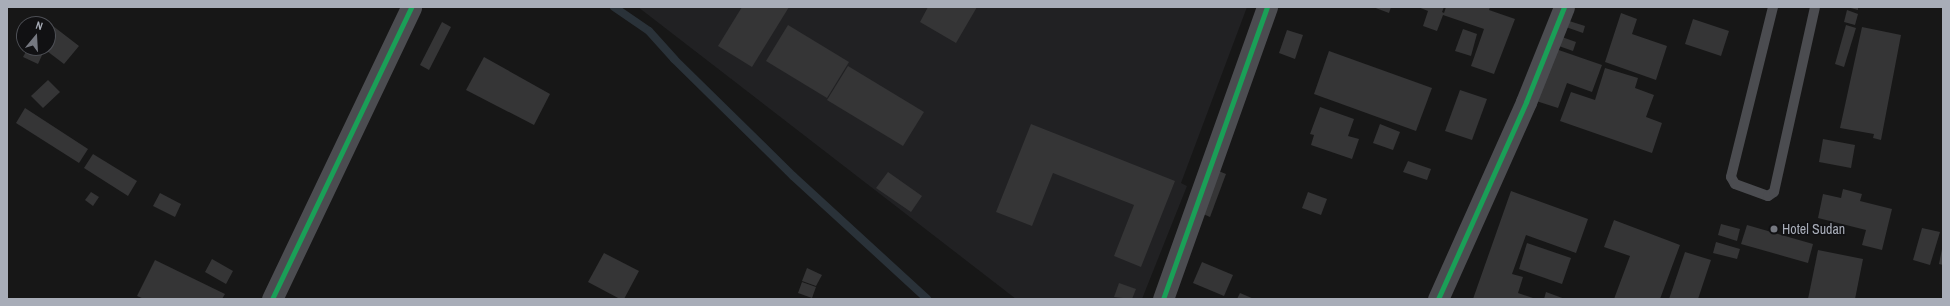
<!DOCTYPE html>
<style>
body{margin:0}
#map{position:relative;width:1950px;height:306px;overflow:hidden;background:#171717;font-family:"Archivo Narrow",sans-serif}
div>[style]{position:absolute}
.built>*{inset:0;background:#212123}
.stream>*{height:8px;margin:-4px;padding:0 4px;transform-origin:4px;border-radius:4px;background:#2a3239}
.building>*{inset:0;background:#353536}
.service>*{height:10px;margin:-5px;padding:0 5px;transform-origin:5px;border-radius:5px;background:#4b4c50}
.minor>*{height:21px;margin:-10.5px;padding:0 10.5px;transform-origin:10.5px;border-radius:10.5px;background:#4b4c50}
.cycleway>*{height:5px;margin:-2.5px;padding:0 2.5px;transform-origin:2.5px;border-radius:2.5px;background:#1a9f57}
.dots>*{width:11px;height:11px;translate:-50% -50%;box-sizing:border-box;border:2px solid #111113;border-radius:50%}
span{translate:-50% -50%;white-space:nowrap;text-align:center;line-height:1.15;-webkit-text-stroke:3px #111113;paint-order:stroke}
.poi-label{font-size:14px;color:#a8adb8}
.left{translate:0 -50%;text-align:left}
.frame{position:absolute;inset:0;border:8px solid #a8adb8;pointer-events:none}
.north{position:absolute;left:16px;top:16px;width:40px;height:40px;box-sizing:border-box;background:#111113;border:1px solid #4d4f55;border-radius:50%;rotate:18deg;font-size:11px;font-weight:700;line-height:16px;text-align:center;color:#a8adb8}
.north::after{content:'';display:block;margin:auto;width:14px;height:18px;background:#757880;clip-path:polygon(50% 0,100% 100%,50% 72%,0 100%)}
</style>
<div id="map">
<div class="built">
<div style="clip-path:polygon(638px 7px,1247px 7px,1181px 183px,1187px 186px,1142px 299px,1016px 299px)"></div>
</div>
<div class="stream">
<div style="left:614px;top:7px;width:42px;rotate:34.4deg"></div>
<div style="left:649px;top:31px;width:38px;rotate:48deg"></div>
<div style="left:674px;top:59px;width:167px;rotate:44.5deg"></div>
<div style="left:793px;top:176px;width:182px;rotate:42.5deg"></div>
</div>
<div class="building">
<div style="clip-path:polygon(742px 7px,789px 7px,752px 67px,718px 46px)"></div>
<div style="clip-path:polygon(928px 7px,977px 7px,956px 43px,920px 22px)"></div>
<div style="clip-path:polygon(1373px 7px,1391px 7px,1389px 13px)"></div>
<div style="clip-path:polygon(1418px 7px,1444px 7px,1442px 12px,1444px 13px,1446px 7px,1490px 7px,1489px 10px,1515px 19px,1494px 74px,1471px 66px,1484px 29px,1443px 15px,1437px 31px,1423px 26px,1428px 11px)"></div>
<div style="clip-path:polygon(1847px 7px,1858px 7px,1858px 10px)"></div>
<div style="clip-path:polygon(1847px 10px,1858px 14px,1855px 25px,1844px 22px)"></div>
<div style="clip-path:polygon(1621px 13px,1637px 19px,1632px 34px,1667px 46px,1656px 80px,1605px 62px)"></div>
<div style="clip-path:polygon(1693px 19px,1729px 31px,1721px 56px,1685px 44px)"></div>
<div style="clip-path:polygon(1566px 20px,1585px 26px,1583px 33px,1563px 26px)"></div>
<div style="clip-path:polygon(442px 22px,451px 27px,429px 70px,420px 65px)"></div>
<div style="clip-path:polygon(788px 25px,849px 62px,827px 98px,766px 61px)"></div>
<div style="clip-path:polygon(1846px 25px,1856px 28px,1844px 67px,1835px 64px)"></div>
<div style="clip-path:polygon(53px 26px,79px 46px,64px 64px,43px 48px,48px 48px,48px 32px)"></div>
<div style="clip-path:polygon(1862px 27px,1901px 35px,1881px 140px,1873px 138px,1874px 134px,1840px 128px)"></div>
<div style="clip-path:polygon(1463px 29px,1477px 34px,1471px 56px,1455px 51px)"></div>
<div style="clip-path:polygon(1287px 30px,1303px 35px,1295px 59px,1279px 53px)"></div>
<div style="clip-path:polygon(1559px 36px,1576px 42px,1573px 51px,1556px 45px)"></div>
<div style="clip-path:polygon(1550px 47px,1602px 65px,1592px 92px,1567px 83px,1558px 108px,1530px 99px)"></div>
<div style="clip-path:polygon(28px 48px,32px 48px,43px 53px,38px 64px,23px 57px)"></div>
<div style="clip-path:polygon(1329px 51px,1432px 88px,1416px 131px,1314px 94px)"></div>
<div style="clip-path:polygon(484px 57px,550px 94px,534px 125px,466px 90px)"></div>
<div style="clip-path:polygon(848px 66px,924px 112px,903px 146px,827px 100px)"></div>
<div style="clip-path:polygon(1605px 68px,1638px 78px,1635px 88px,1654px 95px,1646px 117px,1662px 123px,1652px 153px,1560px 121px,1571px 92px,1595px 100px)"></div>
<div style="clip-path:polygon(48px 80px,60px 92px,43px 108px,31px 96px)"></div>
<div style="clip-path:polygon(1460px 90px,1487px 99px,1472px 140px,1445px 131px)"></div>
<div style="clip-path:polygon(1320px 107px,1354px 119px,1348px 136px,1359px 139px,1352px 159px,1311px 145px,1314px 135px,1310px 134px)"></div>
<div style="clip-path:polygon(25px 108px,88px 149px,79px 163px,16px 123px)"></div>
<div style="clip-path:polygon(1031px 124px,1175px 181px,1141px 267px,1114px 256px,1134px 205px,1053px 173px,1032px 226px,996px 212px)"></div>
<div style="clip-path:polygon(1380px 124px,1400px 132px,1393px 150px,1373px 143px)"></div>
<div style="clip-path:polygon(1823px 139px,1855px 145px,1851px 168px,1819px 162px)"></div>
<div style="clip-path:polygon(93px 154px,137px 181px,128px 196px,84px 168px)"></div>
<div style="clip-path:polygon(1408px 161px,1431px 169px,1427px 180px,1403px 172px)"></div>
<div style="clip-path:polygon(1216px 170px,1226px 174px,1210px 217px,1201px 213px)"></div>
<div style="clip-path:polygon(888px 172px,922px 196px,911px 212px,876px 188px)"></div>
<div style="clip-path:polygon(1843px 189px,1862px 194px,1860px 201px,1892px 209px,1882px 250px,1862px 245px,1866px 230px,1818px 218px,1823px 194px,1841px 198px)"></div>
<div style="clip-path:polygon(1511px 191px,1588px 219px,1576px 253px,1526px 235px,1512px 274px,1523px 277px,1518px 293px,1536px 299px,1473px 299px)"></div>
<div style="clip-path:polygon(91px 192px,99px 197px,93px 206px,85px 200px)"></div>
<div style="clip-path:polygon(1308px 192px,1327px 199px,1321px 215px,1302px 208px)"></div>
<div style="clip-path:polygon(160px 193px,181px 204px,175px 217px,153px 206px)"></div>
<div style="clip-path:polygon(1614px 220px,1680px 245px,1660px 299px,1614px 299px,1630px 256px,1604px 247px)"></div>
<div style="clip-path:polygon(1721px 224px,1740px 229px,1737px 241px,1718px 235px)"></div>
<div style="clip-path:polygon(1747px 225px,1813px 244px,1808px 263px,1741px 244px)"></div>
<div style="clip-path:polygon(1922px 228px,1940px 232px,1930px 265px,1913px 260px)"></div>
<div style="clip-path:polygon(1716px 242px,1740px 249px,1737px 259px,1713px 253px)"></div>
<div style="clip-path:polygon(1527px 243px,1571px 258px,1562px 284px,1519px 269px)"></div>
<div style="clip-path:polygon(1942px 249px,1943px 249px,1943px 265px,1939px 264px)"></div>
<div style="clip-path:polygon(1818px 250px,1863px 259px,1855px 299px,1808px 299px)"></div>
<div style="clip-path:polygon(1685px 252px,1711px 260px,1698px 299px,1669px 299px)"></div>
<div style="clip-path:polygon(604px 253px,639px 271px,624px 299px,620px 299px,588px 282px)"></div>
<div style="clip-path:polygon(212px 259px,233px 271px,226px 284px,205px 272px)"></div>
<div style="clip-path:polygon(155px 260px,225px 294px,222px 299px,144px 299px,137px 296px)"></div>
<div style="clip-path:polygon(1202px 262px,1233px 275px,1224px 296px,1193px 283px)"></div>
<div style="clip-path:polygon(807px 268px,822px 275px,816px 286px,802px 281px)"></div>
<div style="clip-path:polygon(802px 282px,816px 287px,812px 298px,798px 293px)"></div>
<div style="clip-path:polygon(1119px 283px,1136px 289px,1132px 299px,1114px 297px)"></div>
<div style="clip-path:polygon(1546px 292px,1565px 299px,1544px 299px)"></div>
<div style="clip-path:polygon(1240px 293px,1254px 299px,1237px 299px)"></div>
</div>
<div class="service">
<div style="left:1773px;top:7px;width:175px;rotate:103.9deg"></div>
<div style="left:1731px;top:177px;width:8px;rotate:60deg"></div>
<div style="left:1735px;top:184px;width:35px;rotate:20deg"></div>
<div style="left:1768px;top:196px;width:7px;rotate:-34deg"></div>
<div style="left:1774px;top:192px;width:189px;rotate:-77.5deg"></div>
</div>
<div class="minor">
<div style="left:272px;top:299px;width:323px;rotate:-64.5deg"></div>
<div style="left:1163px;top:299px;width:310px;rotate:-70.4deg"></div>
<div style="left:1438px;top:299px;width:216px;rotate:-65.9deg"></div>
<div style="left:1526px;top:102px;width:102px;rotate:-68.2deg"></div>
</div>
<div class="cycleway">
<div style="left:272px;top:299px;width:323px;rotate:-64.5deg"></div>
<div style="left:1163px;top:299px;width:310px;rotate:-70.4deg"></div>
<div style="left:1438px;top:299px;width:216px;rotate:-65.9deg"></div>
<div style="left:1526px;top:102px;width:102px;rotate:-68.2deg"></div>
</div>
<div class="dots">
<div style="left:1774px;top:229px;background:#757880"></div>
</div>
<div class="poi-label">
<span class="left" style="left:1782px;top:229px">Hotel Sudan</span>
</div>
<div class="frame"></div>
<div class="north">N</div>
</div>
